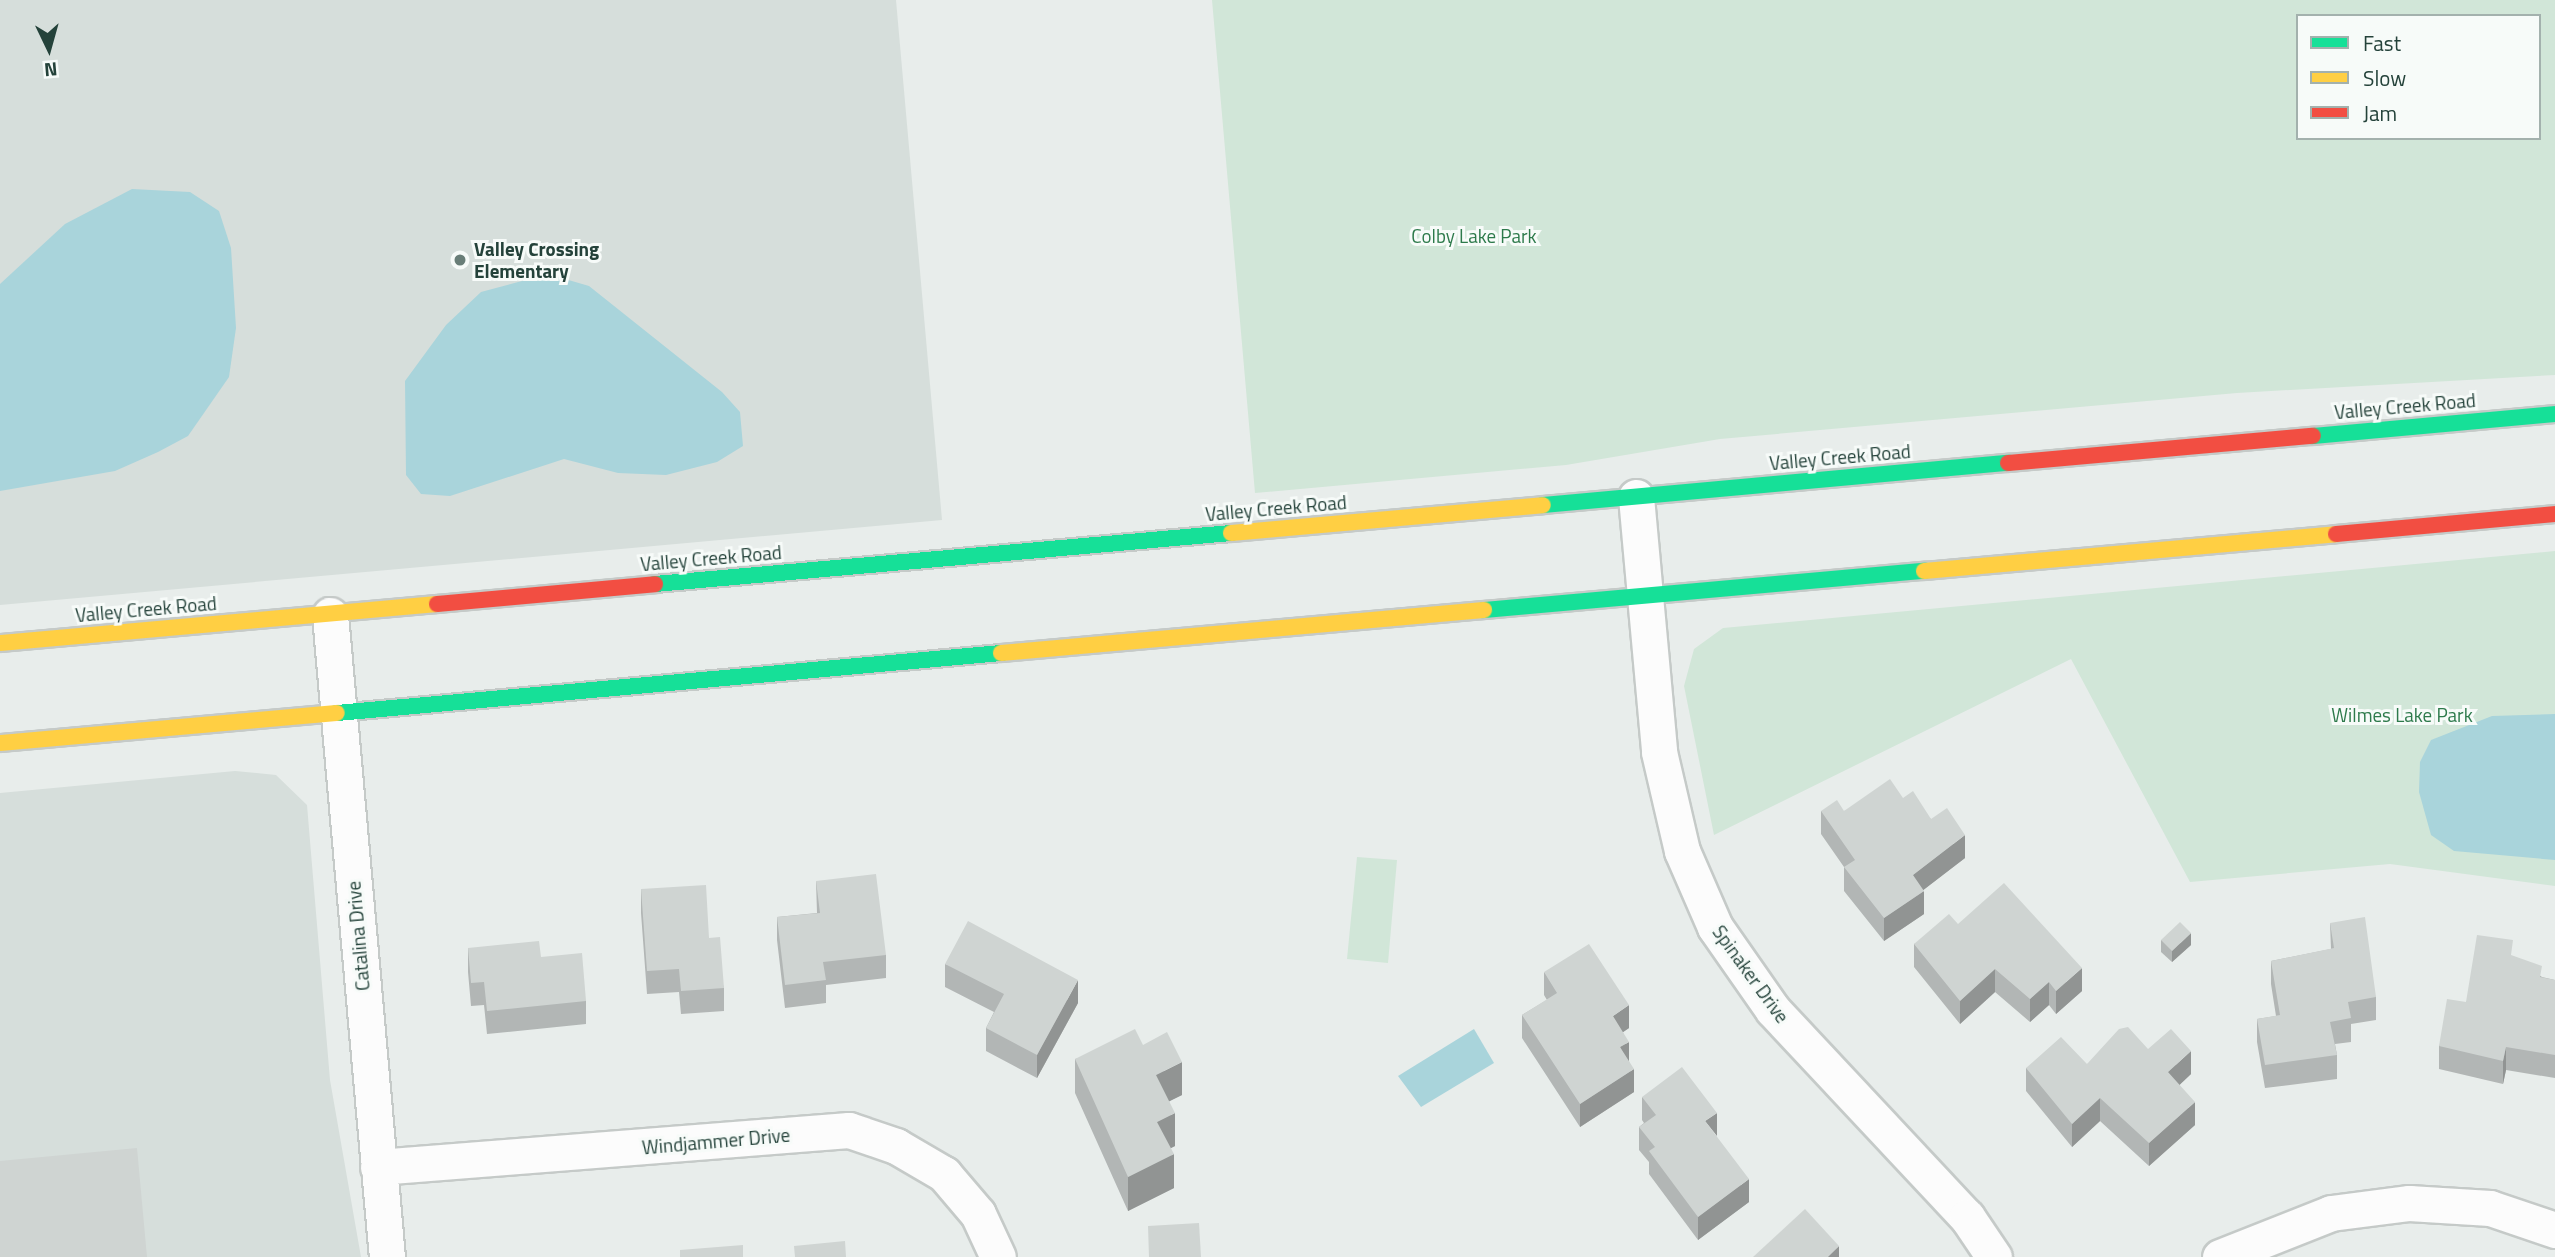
<!DOCTYPE html>
<style>
body{margin:0}
#map{position:relative;width:2555px;height:1257px;overflow:hidden;background:#e8edeb;font-family:"Titillium Web",sans-serif}
div>[style]{position:absolute}
.built>*{inset:0;background:#d6dedb}
.green>*{inset:0;background:#d1e6d8}
.water>*{inset:0;background:#a9d4db}
.roads{filter:drop-shadow(2px 0 #c5cac8) drop-shadow(-2px 0 #c5cac8) drop-shadow(0 2px #c5cac8) drop-shadow(0 -2px #c5cac8)}
.street>*{height:35px;margin:-17.5px;padding:0 17.5px;transform-origin:17.5px;border-radius:17.5px;background:#fcfcfc}
.fast>*{height:16px;margin:-8px;padding:0 8px;transform-origin:8px;border-radius:8px;background:#16e098}
.slow>*{height:16px;margin:-8px;padding:0 8px;transform-origin:8px;border-radius:8px;background:#ffcf43}
.jam>*{height:16px;margin:-8px;padding:0 8px;transform-origin:8px;border-radius:8px;background:#f24e42}
.wall>*{inset:0;background:#b2b6b5}
.shaded-wall>*{inset:0;background:#919493}
.building>*{inset:0;background:#cfd4d2}
.dots>*{width:19px;height:19px;translate:-50% -50%;box-sizing:border-box;border:4px solid #f7fbf9;border-radius:50%}
span{translate:-50% -50%;white-space:nowrap;text-align:center;line-height:1.15;-webkit-text-stroke:6px #f7fbf9;paint-order:stroke}
.park-label{font-size:19px;color:#2d7a4b}
.poi-label{font-size:19px;color:#24423a;font-weight:700}
.left{translate:0 -50%;text-align:left}
.street-label{font-size:19px;color:#24423a}
.legend{position:absolute;left:2296px;top:14px;width:245px;height:126px;box-sizing:border-box;background:#f7fbf9;border:2px solid #a3b1ad;margin:0;padding:9px 12px;list-style:none;font-size:21px;color:#24423a}
.legend li{display:flex;align-items:center;gap:14px;height:35px}
.legend b{width:35px;border:2px solid #a3b1ad}
.north{position:absolute;left:14px;top:14px;width:70px;height:70px;-webkit-text-stroke:5px #f7fbf9;paint-order:stroke;rotate:175deg;font-size:19px;font-weight:700;line-height:28px;text-align:center;color:#24423a}
.north::after{content:'';display:block;margin:auto;width:24px;height:32px;background:#24423a;clip-path:polygon(50% 0,100% 100%,50% 72%,0 100%)}
</style>
<div id="map">
<div class="built">
<div style="clip-path:polygon(0 0,896px 0,942px 520px,0 605px)"></div>
<div style="clip-path:polygon(235px 771px,276px 775px,307px 805px,330px 1080px,361px 1257px,0 1257px,0 793px)"></div>
</div>
<div class="green">
<div style="clip-path:polygon(evenodd,1212px 0,2555px 0,2555px 375px,2237px 393px,1720px 439px,1566px 465px,1255px 493px,1212px 0,2298px 16px,2539px 16px,2539px 138px,2298px 138px,2298px 16px)"></div>
<div style="clip-path:polygon(2555px 551px,2555px 886px,2390px 864px,2190px 882px,2071px 659px,1714px 835px,1684px 686px,1694px 649px,1723px 628px)"></div>
<div style="clip-path:polygon(1357px 857px,1397px 860px,1388px 963px,1347px 959px)"></div>
</div>
<div class="water">
<div style="clip-path:polygon(132px 189px,190px 192px,219px 211px,231px 248px,236px 328px,229px 377px,188px 436px,158px 452px,115px 471px,0 491px,0 284px,65px 224px)"></div>
<div style="clip-path:polygon(548px 274px,589px 286px,722px 392px,740px 412px,743px 446px,717px 462px,666px 475px,618px 473px,564px 459px,450px 496px,421px 494px,406px 475px,405px 381px,446px 325px,481px 292px)"></div>
<div style="clip-path:polygon(2555px 714px,2555px 860px,2454px 851px,2431px 835px,2419px 792px,2420px 762px,2431px 740px,2492px 716px)"></div>
<div style="clip-path:polygon(1474px 1029px,1494px 1063px,1421px 1107px,1398px 1076px)"></div>
</div>
<div class="roads">
<div class="street">
<div style="left:1636px;top:497px;width:256px;rotate:84.8deg"></div>
<div style="left:1659px;top:752px;width:102px;rotate:76.9deg"></div>
<div style="left:1682px;top:851px;width:83px;rotate:66.5deg"></div>
<div style="left:1715px;top:927px;width:101px;rotate:55.1deg"></div>
<div style="left:1773px;top:1010px;width:284px;rotate:46.9deg"></div>
<div style="left:1967px;top:1217px;width:48px;rotate:56deg"></div>
<div style="left:330px;top:615px;width:645px;rotate:84.93deg"></div>
<div style="left:378px;top:1167px;width:472px;rotate:-4.5deg"></div>
<div style="left:849px;top:1130px;width:50px;rotate:18.8deg"></div>
<div style="left:896px;top:1146px;width:56px;rotate:30.3deg"></div>
<div style="left:944px;top:1174px;width:52px;rotate:49.6deg"></div>
<div style="left:978px;top:1214px;width:47px;rotate:65.1deg"></div>
<div style="left:2220px;top:1257px;width:119px;rotate:-21.6deg"></div>
<div style="left:2331px;top:1213px;width:79px;rotate:-7.3deg"></div>
<div style="left:2409px;top:1203px;width:81px;rotate:3.5deg"></div>
<div style="left:2490px;top:1208px;width:69px;rotate:18.7deg"></div>
</div>
<div class="fast">
<div style="left:2313px;top:436px;width:243px;rotate:-5.2deg"></div>
<div style="left:1543px;top:505px;width:467px;rotate:-5.2deg"></div>
<div style="left:655px;top:584px;width:578px;rotate:-5.06deg"></div>
<div style="left:1484px;top:610px;width:442px;rotate:-5.1deg"></div>
<div style="left:337px;top:713px;width:667px;rotate:-5.16deg"></div>
</div>
<div class="slow">
<div style="left:1231px;top:533px;width:313px;rotate:-5.1deg"></div>
<div style="left:1924px;top:571px;width:414px;rotate:-5.1deg"></div>
<div style="left:0;top:643px;width:439px;rotate:-5.1deg"></div>
<div style="left:1001px;top:653px;width:485px;rotate:-5.1deg"></div>
<div style="left:0;top:743px;width:338px;rotate:-5.1deg"></div>
</div>
<div class="jam">
<div style="left:2008px;top:463px;width:306px;rotate:-5.1deg"></div>
<div style="left:2336px;top:534px;width:220px;rotate:-5.2deg"></div>
<div style="left:437px;top:604px;width:219px;rotate:-5.2deg"></div>
</div>
</div>
<div class="wall">
<div style="clip-path:polygon(1903px 798px,1931px 819px,1965px 858px,1923px 890px,1924px 914px,1884px 941px,1844px 891px,1844px 867px,1821px 834px,1821px 811px,1844px 811px)"></div>
<div style="clip-path:polygon(816px 881px,886px 955px,886px 978px,826px 985px,826px 1003px,785px 1008px,777px 940px,777px 917px,817px 913px)"></div>
<div style="clip-path:polygon(641px 889px,709px 938px,724px 988px,724px 1011px,681px 1014px,679px 992px,647px 994px,641px 913px)"></div>
<div style="clip-path:polygon(2330px 923px,2376px 997px,2376px 1020px,2351px 1024px,2351px 1042px,2335px 1044px,2337px 1055px,2337px 1079px,2265px 1088px,2257px 1042px,2257px 1019px,2276px 1016px,2271px 984px,2271px 961px,2331px 949px)"></div>
<div style="clip-path:polygon(1958px 924px,2082px 991px,2056px 1014px,2049px 1005px,2030px 1022px,1995px 992px,1960px 1024px,1914px 967px,1914px 944px)"></div>
<div style="clip-path:polygon(2161px 940px,2191px 945px,2172px 962px,2161px 952px)"></div>
<div style="clip-path:polygon(468px 948px,541px 957px,586px 1001px,586px 1024px,487px 1034px,484px 1005px,471px 1006px,468px 972px)"></div>
<div style="clip-path:polygon(2513px 956px,2542px 977px,2555px 980px,2555px 1078px,2506px 1070px,2503px 1084px,2439px 1069px,2439px 1046px,2466px 1002px)"></div>
<div style="clip-path:polygon(945px 964px,1078px 1003px,1037px 1078px,986px 1051px,986px 1028px,994px 1012px,945px 987px)"></div>
<div style="clip-path:polygon(1544px 972px,1629px 1028px,1623px 1032px,1629px 1061px,1634px 1092px,1580px 1127px,1522px 1038px,1522px 1015px,1547px 1000px,1544px 995px)"></div>
<div style="clip-path:polygon(1143px 1045px,1182px 1095px,1169px 1101px,1175px 1146px,1171px 1148px,1174px 1188px,1128px 1211px,1075px 1093px,1075px 1059px)"></div>
<div style="clip-path:polygon(2148px 1049px,2191px 1074px,2179px 1085px,2195px 1125px,2149px 1166px,2100px 1121px,2072px 1147px,2026px 1091px,2026px 1068px,2087px 1064px)"></div>
<div style="clip-path:polygon(1642px 1097px,1716px 1136px,1749px 1202px,1698px 1240px,1649px 1174px,1649px 1162px,1639px 1150px,1639px 1127px,1644px 1123px,1642px 1120px)"></div>
</div>
<div class="shaded-wall">
<div style="clip-path:polygon(1965px 835px,1965px 858px,1913px 898px,1913px 875px)"></div>
<div style="clip-path:polygon(1924px 891px,1924px 914px,1884px 941px,1884px 918px)"></div>
<div style="clip-path:polygon(2191px 933px,2191px 945px,2172px 962px,2172px 951px)"></div>
<div style="clip-path:polygon(2082px 968px,2082px 991px,2056px 1014px,2056px 991px)"></div>
<div style="clip-path:polygon(1995px 969px,1995px 992px,1960px 1024px,1960px 1001px)"></div>
<div style="clip-path:polygon(1078px 980px,1078px 1003px,1037px 1078px,1037px 1055px)"></div>
<div style="clip-path:polygon(2049px 982px,2049px 1005px,2030px 1022px,2030px 999px)"></div>
<div style="clip-path:polygon(1629px 1005px,1629px 1028px,1613px 1039px,1613px 1016px)"></div>
<div style="clip-path:polygon(1629px 1042px,1629px 1065px,1620px 1047px)"></div>
<div style="clip-path:polygon(2506px 1047px,2506px 1070px,2503px 1084px,2503px 1061px)"></div>
<div style="clip-path:polygon(2191px 1051px,2191px 1074px,2168px 1096px,2168px 1072px)"></div>
<div style="clip-path:polygon(1182px 1062px,1182px 1095px,1156px 1108px,1156px 1075px)"></div>
<div style="clip-path:polygon(1634px 1069px,1634px 1092px,1580px 1127px,1580px 1104px)"></div>
<div style="clip-path:polygon(2100px 1098px,2100px 1121px,2072px 1147px,2072px 1124px)"></div>
<div style="clip-path:polygon(2195px 1102px,2195px 1125px,2149px 1166px,2149px 1143px)"></div>
<div style="clip-path:polygon(1175px 1113px,1175px 1146px,1157px 1155px,1157px 1122px)"></div>
<div style="clip-path:polygon(1717px 1113px,1717px 1136px,1705px 1121px)"></div>
<div style="clip-path:polygon(1174px 1154px,1174px 1188px,1128px 1211px,1128px 1177px)"></div>
<div style="clip-path:polygon(1749px 1179px,1749px 1202px,1698px 1240px,1698px 1217px)"></div>
<div style="clip-path:polygon(1839px 1246px,1839px 1257px,1827px 1257px)"></div>
</div>
<div class="building">
<div style="clip-path:polygon(1890px 779px,1903px 798px,1913px 791px,1931px 819px,1947px 808px,1965px 835px,1913px 875px,1924px 891px,1884px 918px,1844px 867px,1855px 860px,1821px 811px,1837px 800px,1844px 811px)"></div>
<div style="clip-path:polygon(876px 874px,886px 955px,823px 962px,826px 980px,785px 985px,777px 917px,820px 913px,816px 881px)"></div>
<div style="clip-path:polygon(2004px 883px,2082px 968px,2056px 991px,2049px 982px,2030px 999px,1995px 969px,1960px 1001px,1914px 944px,1949px 914px,1958px 924px)"></div>
<div style="clip-path:polygon(706px 885px,709px 938px,720px 937px,724px 988px,681px 991px,679px 969px,647px 971px,641px 889px)"></div>
<div style="clip-path:polygon(2365px 917px,2376px 997px,2348px 1002px,2351px 1018px,2330px 1022px,2337px 1055px,2265px 1065px,2257px 1019px,2280px 1015px,2271px 961px,2334px 948px,2330px 923px)"></div>
<div style="clip-path:polygon(968px 921px,1078px 980px,1037px 1055px,986px 1028px,1004px 994px,945px 964px)"></div>
<div style="clip-path:polygon(2180px 922px,2191px 933px,2172px 951px,2161px 940px)"></div>
<div style="clip-path:polygon(2477px 935px,2513px 940px,2511px 955px,2542px 966px,2540px 977px,2555px 980px,2555px 1055px,2506px 1047px,2503px 1061px,2439px 1046px,2447px 999px,2466px 1002px)"></div>
<div style="clip-path:polygon(539px 941px,541px 957px,582px 953px,586px 1001px,487px 1011px,484px 982px,471px 983px,468px 948px)"></div>
<div style="clip-path:polygon(1589px 944px,1629px 1005px,1613px 1016px,1629px 1042px,1620px 1047px,1634px 1069px,1580px 1104px,1522px 1015px,1557px 993px,1544px 972px)"></div>
<div style="clip-path:polygon(2128px 1027px,2148px 1049px,2171px 1029px,2191px 1051px,2168px 1072px,2195px 1102px,2149px 1143px,2100px 1098px,2072px 1124px,2026px 1068px,2061px 1037px,2087px 1064px,2119px 1029px)"></div>
<div style="clip-path:polygon(1135px 1029px,1143px 1045px,1167px 1032px,1182px 1062px,1156px 1075px,1175px 1113px,1157px 1122px,1174px 1154px,1128px 1177px,1075px 1059px)"></div>
<div style="clip-path:polygon(1682px 1067px,1717px 1113px,1705px 1121px,1749px 1179px,1698px 1217px,1649px 1151px,1655px 1147px,1639px 1127px,1656px 1115px,1642px 1097px)"></div>
<div style="clip-path:polygon(137px 1148px,147px 1257px,0 1257px,0 1161px)"></div>
<div style="clip-path:polygon(1805px 1209px,1839px 1246px,1828px 1257px,1753px 1257px)"></div>
<div style="clip-path:polygon(1199px 1223px,1201px 1257px,1149px 1257px,1148px 1226px)"></div>
<div style="clip-path:polygon(845px 1241px,846px 1257px,795px 1257px,794px 1246px)"></div>
<div style="clip-path:polygon(743px 1245px,743px 1257px,680px 1257px,680px 1250px)"></div>
</div>
<div class="dots">
<div style="left:460px;top:260px;background:#697e78"></div>
</div>
<div class="park-label">
<span style="left:1474px;top:236px">Colby Lake Park</span>
<span style="left:2402px;top:715px">Wilmes Lake Park</span>
</div>
<div class="poi-label">
<span class="left" style="left:474px;top:260px">Valley Crossing<br>Elementary</span>
</div>
<div class="street-label">
<span style="left:2405px;top:406px;rotate:-5deg">Valley Creek Road</span>
<span style="left:1840px;top:457px;rotate:-5deg">Valley Creek Road</span>
<span style="left:1276px;top:508px;rotate:-5deg">Valley Creek Road</span>
<span style="left:711px;top:558px;rotate:-5deg">Valley Creek Road</span>
<span style="left:146px;top:609px;rotate:-5deg">Valley Creek Road</span>
<span style="left:358px;top:936px;rotate:-95deg">Catalina Drive</span>
<span style="left:1751px;top:974px;rotate:54deg">Spinaker Drive</span>
<span style="left:716px;top:1141px;rotate:-5deg">Windjammer Drive</span>
</div>
<ul class="legend">
<li><b style="height:9px;background:#16e098"></b>Fast</li>
<li><b style="height:9px;background:#ffcf43"></b>Slow</li>
<li><b style="height:9px;background:#f24e42"></b>Jam</li>
</ul>
<div class="north">N</div>
</div>
